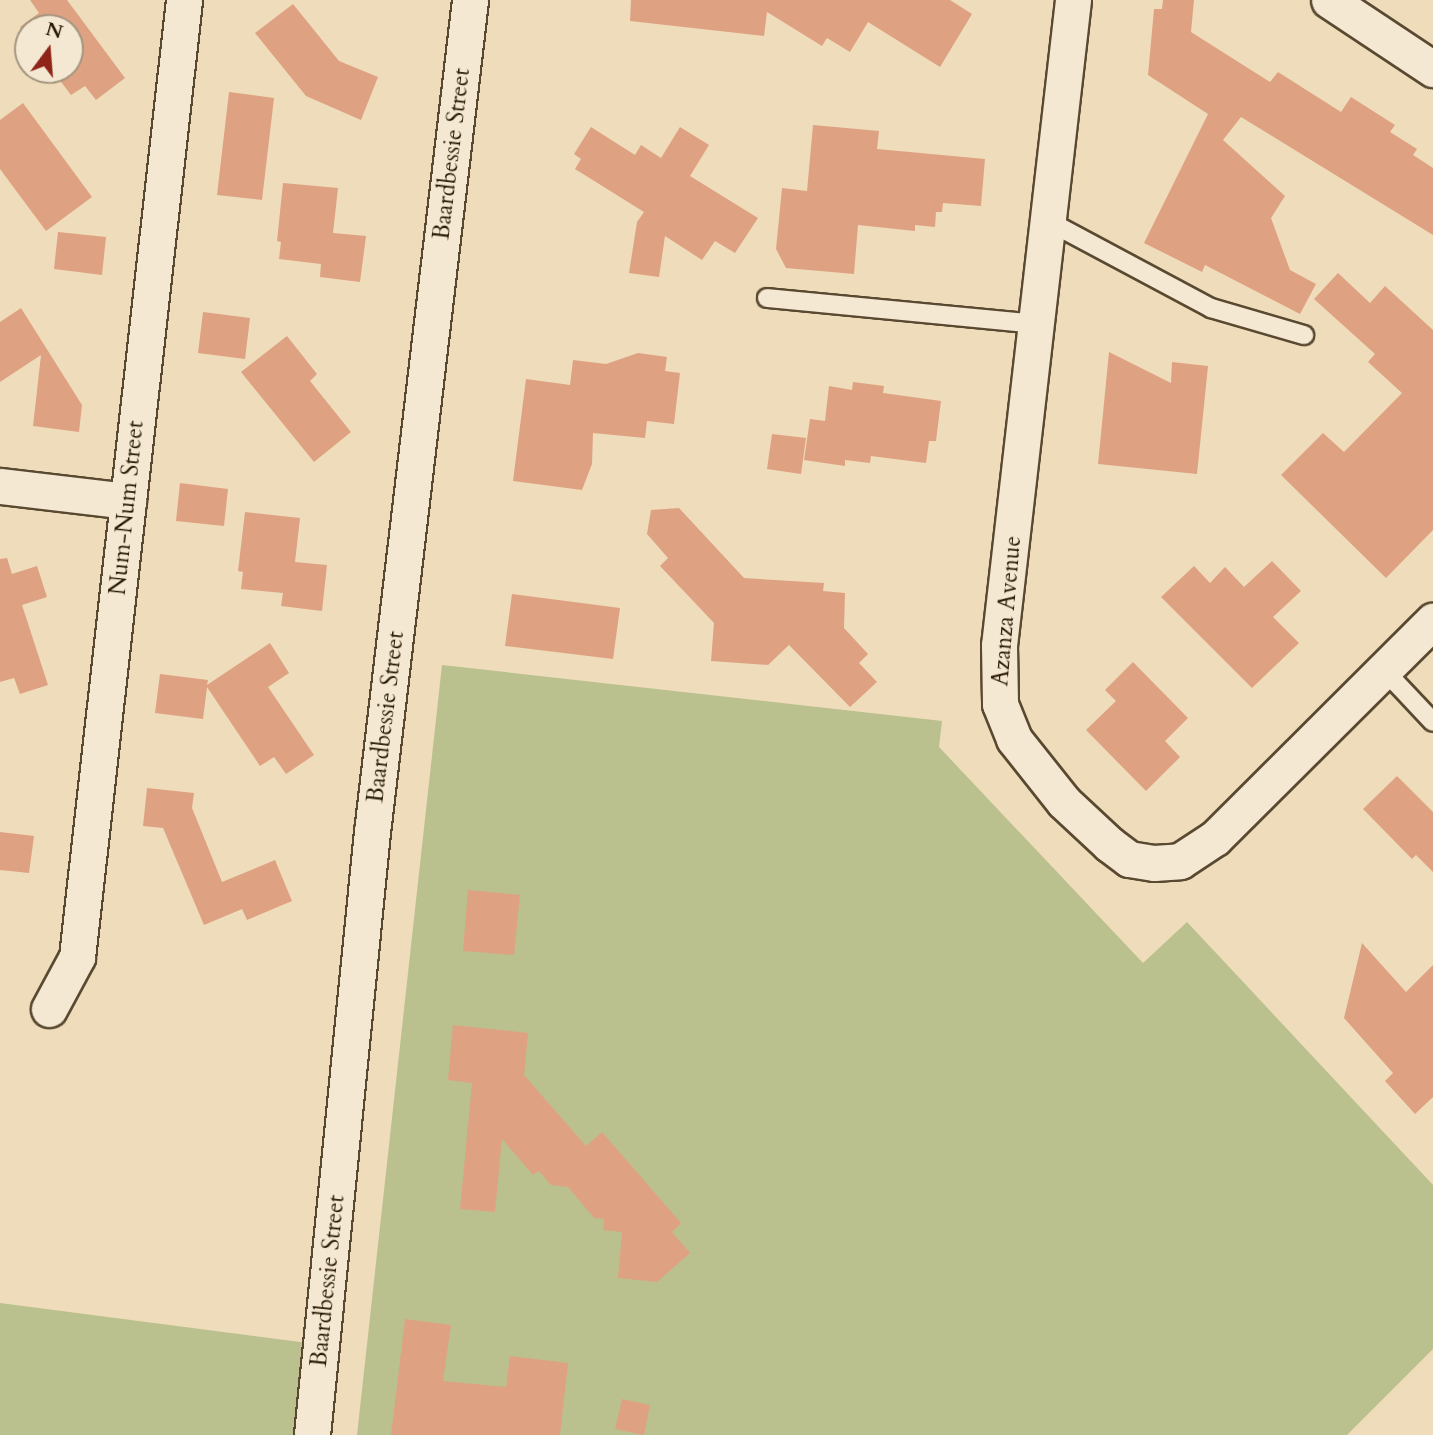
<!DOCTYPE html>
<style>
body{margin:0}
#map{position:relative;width:1433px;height:1435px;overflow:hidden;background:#efdcbb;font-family:Cardo,serif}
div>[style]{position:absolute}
.green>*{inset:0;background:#bbc08f}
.building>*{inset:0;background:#dea282}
.roads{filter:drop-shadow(2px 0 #594930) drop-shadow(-2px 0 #594930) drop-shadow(0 2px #594930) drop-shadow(0 -2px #594930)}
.lane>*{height:18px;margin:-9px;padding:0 9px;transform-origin:9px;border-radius:9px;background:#f5e8d3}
.street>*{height:35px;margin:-17.5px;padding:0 17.5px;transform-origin:17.5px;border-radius:17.5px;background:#f5e8d3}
span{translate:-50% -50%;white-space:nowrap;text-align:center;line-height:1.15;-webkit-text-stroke:7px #f5e8d3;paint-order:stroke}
.street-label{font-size:23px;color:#271802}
.north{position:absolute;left:14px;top:14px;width:70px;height:70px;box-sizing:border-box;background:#f5e8d3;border:2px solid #a3957f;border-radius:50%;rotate:16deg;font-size:19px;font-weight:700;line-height:28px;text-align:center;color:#271802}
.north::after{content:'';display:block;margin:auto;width:24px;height:32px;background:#8f2418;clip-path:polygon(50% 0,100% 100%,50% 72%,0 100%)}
</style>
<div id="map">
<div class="green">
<div style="clip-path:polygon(442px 665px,942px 721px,939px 747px,1143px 963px,1187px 922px,1433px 1185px,1433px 1349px,1347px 1435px,357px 1435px)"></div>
<div style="clip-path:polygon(0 1303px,308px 1343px,299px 1435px,0 1435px)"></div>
</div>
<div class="building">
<div style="clip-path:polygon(30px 0,67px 0,125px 78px,96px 100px,85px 86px,71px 95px,52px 70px,70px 70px,70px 28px,28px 28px,28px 37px,20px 27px,39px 13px)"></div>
<div style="clip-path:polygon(631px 0,950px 0,972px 14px,940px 67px,868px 22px,850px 52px,827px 38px,822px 46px,767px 12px,764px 36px,630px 21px)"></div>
<div style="clip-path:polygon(1163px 0,1194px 0,1191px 32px,1270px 82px,1278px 72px,1341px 112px,1351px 97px,1395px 125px,1390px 132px,1417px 149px,1413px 155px,1433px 168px,1433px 235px,1241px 117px,1223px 140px,1285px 196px,1271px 218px,1290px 270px,1316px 284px,1300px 314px,1205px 265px,1202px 272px,1144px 243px,1208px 114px,1148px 75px,1154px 9px,1162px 9px)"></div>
<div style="clip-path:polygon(293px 4px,339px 61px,378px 77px,361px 120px,306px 96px,255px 33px)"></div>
<div style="clip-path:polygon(229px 92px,274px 98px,262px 200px,217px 195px)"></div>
<div style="clip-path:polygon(23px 103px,92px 197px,46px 231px,0 169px,0 120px)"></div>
<div style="clip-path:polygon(813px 125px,879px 131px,877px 149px,985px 159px,981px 206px,943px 203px,942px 212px,936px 212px,935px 227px,915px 225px,915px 231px,858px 225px,854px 274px,786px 268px,776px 249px,782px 188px,807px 191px)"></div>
<div style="clip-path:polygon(591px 127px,635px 155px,641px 145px,661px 158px,680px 127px,709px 145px,690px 176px,758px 218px,735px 253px,715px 241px,702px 260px,665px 236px,659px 277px,629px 273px,637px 222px,644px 212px,575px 169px,581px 159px,574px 154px)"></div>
<div style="clip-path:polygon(283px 183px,338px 188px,333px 233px,366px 236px,360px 282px,320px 277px,321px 264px,279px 259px,281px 242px,277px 241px)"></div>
<div style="clip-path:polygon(58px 232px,106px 237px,102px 275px,54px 269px)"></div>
<div style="clip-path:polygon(1338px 273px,1370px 303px,1385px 286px,1433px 330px,1433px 530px,1386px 578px,1281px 475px,1323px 433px,1344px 452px,1402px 393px,1368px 362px,1375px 354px,1314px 299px)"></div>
<div style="clip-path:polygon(21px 308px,82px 405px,79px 432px,33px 426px,41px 355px,0 382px,0 322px)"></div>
<div style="clip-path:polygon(203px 312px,250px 318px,245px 359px,198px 353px)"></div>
<div style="clip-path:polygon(287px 336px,317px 374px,310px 381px,351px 432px,314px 462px,241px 372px)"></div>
<div style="clip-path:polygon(1109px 352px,1171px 383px,1172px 362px,1208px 366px,1197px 474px,1098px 464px)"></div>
<div style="clip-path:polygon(638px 353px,667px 357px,665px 371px,680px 373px,674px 424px,647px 421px,645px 438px,593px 433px,592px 464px,582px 490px,513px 481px,526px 379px,570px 385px,573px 360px,606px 364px)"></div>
<div style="clip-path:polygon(853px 382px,884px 386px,883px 393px,941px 401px,936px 441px,929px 441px,926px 463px,871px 456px,870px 463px,845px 460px,845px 466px,804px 460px,810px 419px,825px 421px,829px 386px,852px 390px)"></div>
<div style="clip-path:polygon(772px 434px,806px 438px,801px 474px,767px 469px)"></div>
<div style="clip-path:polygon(180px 483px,228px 489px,224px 526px,176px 521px)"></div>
<div style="clip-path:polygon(679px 508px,744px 578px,824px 583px,823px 591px,845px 593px,844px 628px,868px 654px,859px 663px,877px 682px,850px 707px,789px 645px,768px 665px,711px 661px,714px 623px,660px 566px,668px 558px,647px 534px,651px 510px)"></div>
<div style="clip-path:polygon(245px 512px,300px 518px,295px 562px,327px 565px,322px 611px,281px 606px,283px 593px,241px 589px,243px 572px,238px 571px)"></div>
<div style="clip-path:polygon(7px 558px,12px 574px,37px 566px,47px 597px,22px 605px,48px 685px,20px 694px,14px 678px,0 682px,0 559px)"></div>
<div style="clip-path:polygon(1272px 561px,1301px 591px,1273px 617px,1299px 643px,1252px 688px,1161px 597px,1194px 566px,1210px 583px,1225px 567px,1244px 587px)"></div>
<div style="clip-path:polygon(512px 594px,620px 608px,613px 659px,505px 646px)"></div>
<div style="clip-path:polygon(270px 643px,289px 673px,268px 687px,314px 755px,286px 774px,274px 757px,260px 766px,207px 687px,203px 719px,155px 713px,160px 674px,208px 680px,207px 685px)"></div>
<div style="clip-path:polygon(1133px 662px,1188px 718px,1165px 741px,1180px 757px,1146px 791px,1086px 730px,1116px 701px,1105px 690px)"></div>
<div style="clip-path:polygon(1397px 776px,1433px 812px,1433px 872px,1416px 855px,1412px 859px,1363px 809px)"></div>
<div style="clip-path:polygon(147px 788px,194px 793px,192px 808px,222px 882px,275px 860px,292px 901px,247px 920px,242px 909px,204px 925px,163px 828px,143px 826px)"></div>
<div style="clip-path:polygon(0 832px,34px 836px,29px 873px,0 870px)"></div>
<div style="clip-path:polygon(468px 890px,520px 895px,514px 955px,463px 951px)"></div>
<div style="clip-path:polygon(1362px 943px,1406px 992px,1433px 965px,1433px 1097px,1415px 1114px,1385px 1081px,1393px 1073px,1344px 1018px)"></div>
<div style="clip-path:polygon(453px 1025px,528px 1033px,524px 1075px,586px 1146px,602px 1132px,681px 1223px,672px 1232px,690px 1253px,657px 1282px,618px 1278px,622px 1232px,603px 1230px,604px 1219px,594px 1218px,568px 1187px,551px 1185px,539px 1171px,533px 1175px,502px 1139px,495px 1212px,460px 1209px,472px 1083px,448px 1080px)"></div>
<div style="clip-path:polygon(405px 1319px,451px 1325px,443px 1381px,506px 1387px,510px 1356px,568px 1363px,560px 1435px,391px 1435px)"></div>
<div style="clip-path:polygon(622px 1399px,650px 1405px,644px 1435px,615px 1429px)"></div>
</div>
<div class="roads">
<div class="lane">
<div style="left:1048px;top:221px;width:185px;rotate:28.1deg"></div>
<div style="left:1211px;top:308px;width:97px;rotate:16.2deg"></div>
<div style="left:767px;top:298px;width:270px;rotate:5.5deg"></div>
<div style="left:1384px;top:670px;width:71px;rotate:46.7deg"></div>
</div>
<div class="street">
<div style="left:1073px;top:0;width:649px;rotate:96.54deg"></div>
<div style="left:999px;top:645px;width:59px;rotate:89deg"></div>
<div style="left:1000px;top:704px;width:38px;rotate:68deg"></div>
<div style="left:1014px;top:739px;width:80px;rotate:51.6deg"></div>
<div style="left:1064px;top:802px;width:62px;rotate:43deg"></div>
<div style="left:1109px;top:844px;width:25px;rotate:37deg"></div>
<div style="left:1129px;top:859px;width:25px;rotate:9deg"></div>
<div style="left:1154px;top:863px;width:26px;rotate:-4deg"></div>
<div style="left:1180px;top:861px;width:42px;rotate:-33.3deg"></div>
<div style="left:1215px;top:838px;width:308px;rotate:-44.9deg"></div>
<div style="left:1329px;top:0;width:125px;rotate:33.6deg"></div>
<div style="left:0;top:486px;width:129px;rotate:6.7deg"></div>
<div style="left:49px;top:1009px;width:59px;rotate:-61.7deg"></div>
<div style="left:77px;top:957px;width:963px;rotate:-83.62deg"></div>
<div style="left:312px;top:1435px;width:606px;rotate:-84.32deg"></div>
<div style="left:372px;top:832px;width:838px;rotate:-83.28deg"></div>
</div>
</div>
<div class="street-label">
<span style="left:452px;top:154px;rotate:-83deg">Baardbessie Street</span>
<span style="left:127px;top:508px;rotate:-84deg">Num-Num Street</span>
<span style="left:1007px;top:611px;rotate:-85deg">Azanza Avenue</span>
<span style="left:386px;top:717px;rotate:-83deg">Baardbessie Street</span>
<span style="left:328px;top:1281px;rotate:-84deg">Baardbessie Street</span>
</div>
<div class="north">N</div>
</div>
